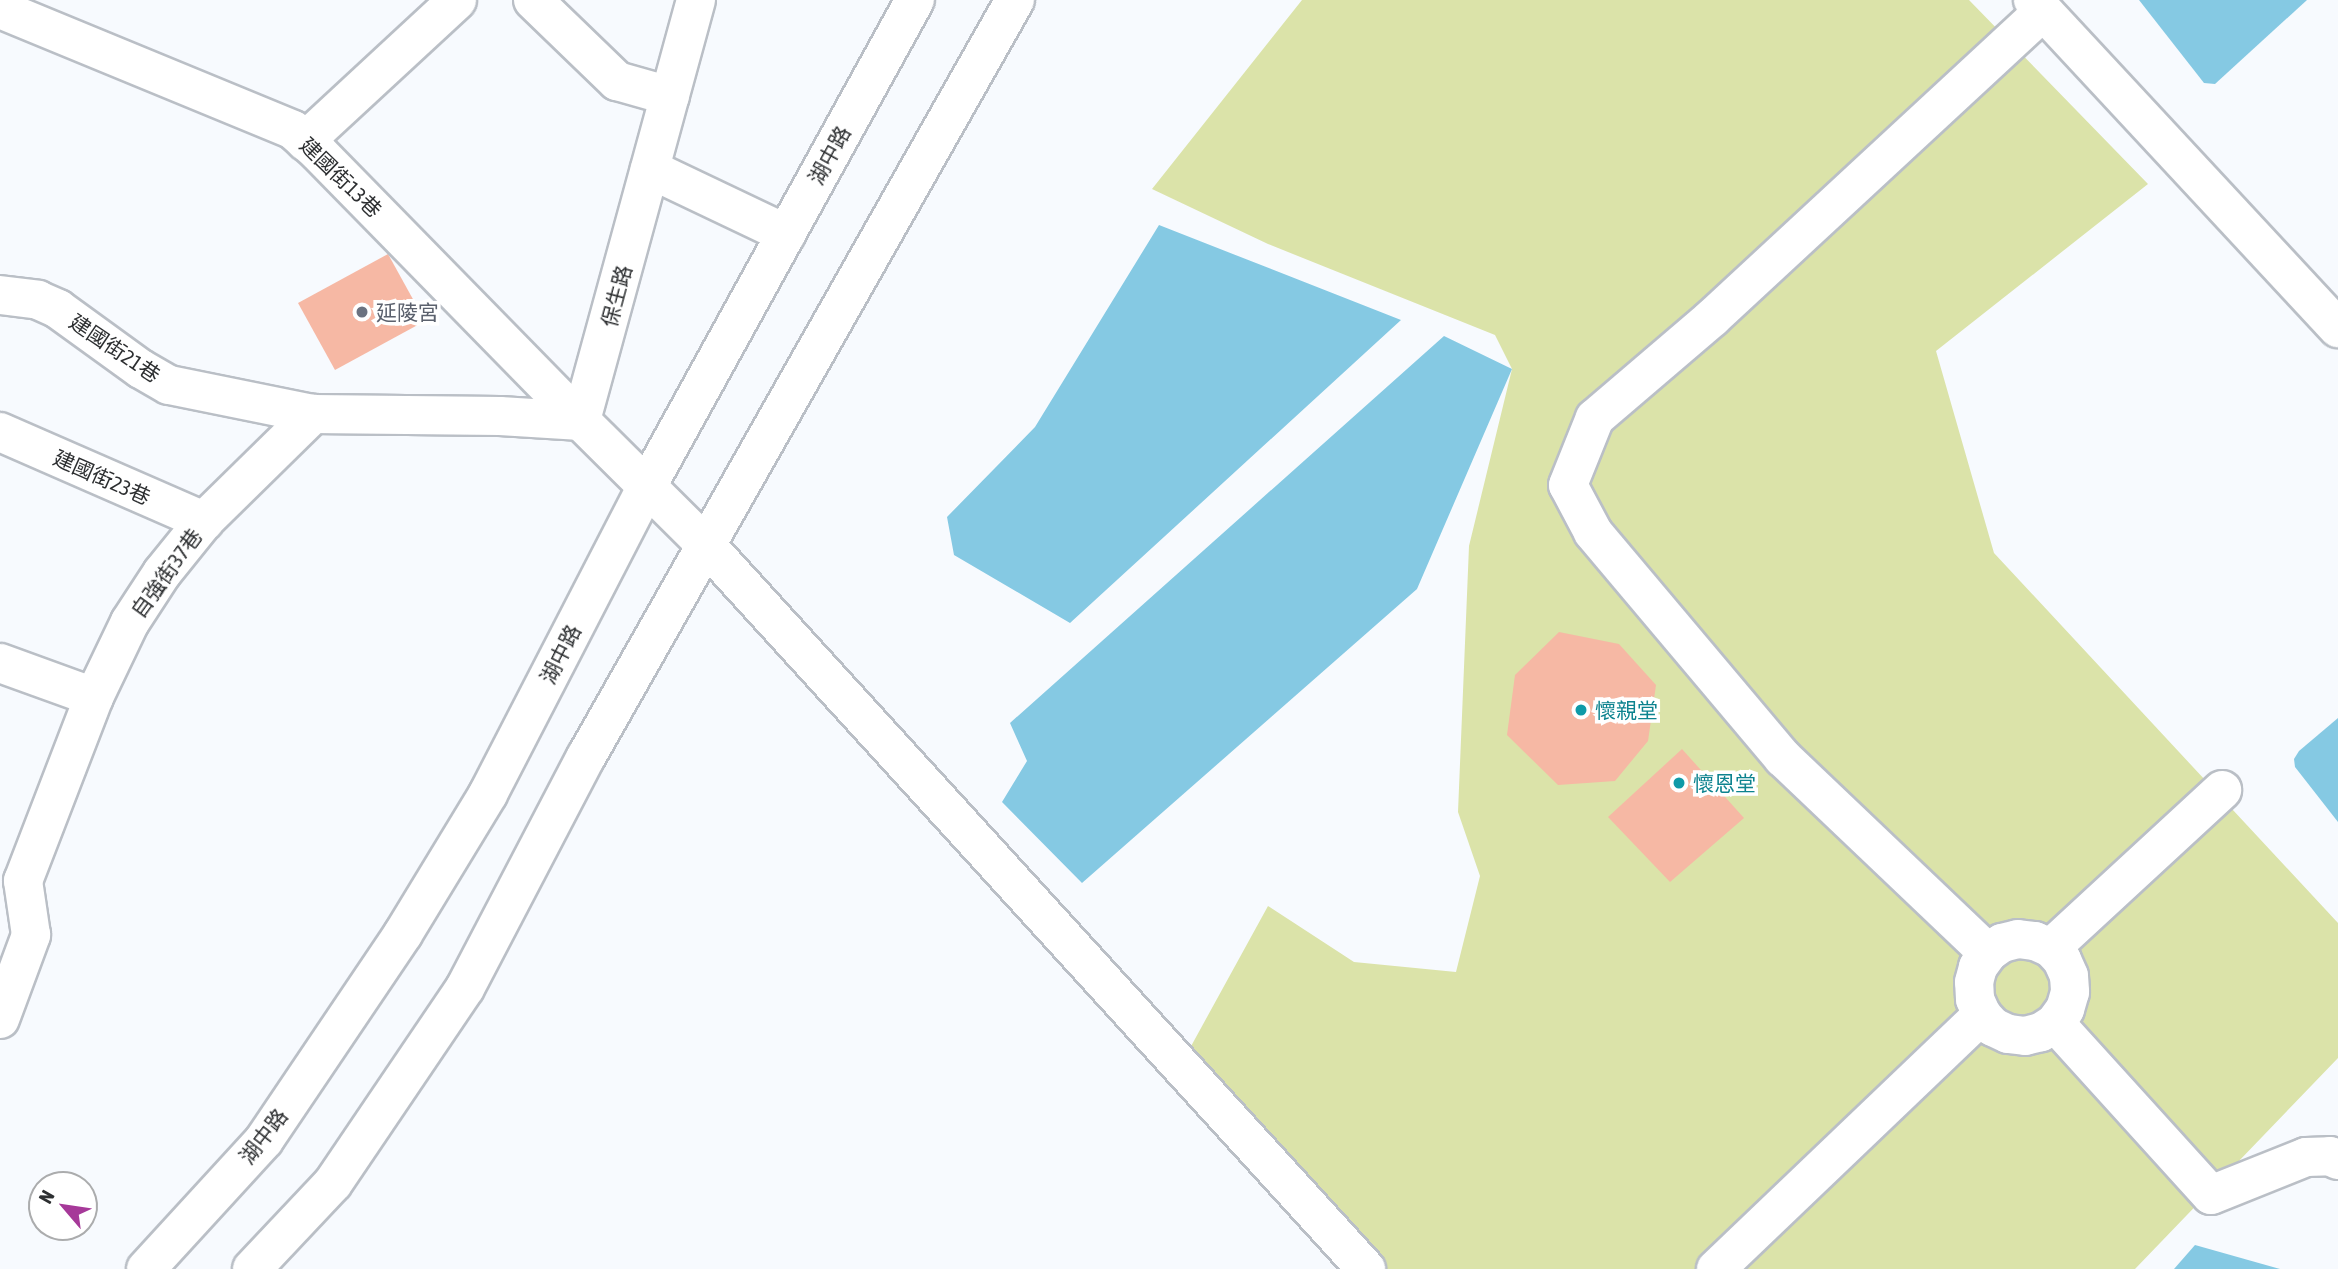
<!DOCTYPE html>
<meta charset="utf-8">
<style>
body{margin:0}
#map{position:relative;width:2338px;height:1269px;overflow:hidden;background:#f7fafe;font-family:"Asap Condensed","Noto Sans TC",sans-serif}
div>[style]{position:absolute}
.green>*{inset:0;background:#dbe3a9}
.water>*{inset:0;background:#85c9e3}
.building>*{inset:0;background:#f6b8a4}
.roads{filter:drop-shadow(2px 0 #babfc6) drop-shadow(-2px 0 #babfc6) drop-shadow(0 2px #babfc6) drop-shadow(0 -2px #babfc6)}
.minor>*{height:38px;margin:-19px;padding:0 19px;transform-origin:19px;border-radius:19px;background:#fff}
.dots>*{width:19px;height:19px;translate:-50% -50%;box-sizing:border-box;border:4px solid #fff;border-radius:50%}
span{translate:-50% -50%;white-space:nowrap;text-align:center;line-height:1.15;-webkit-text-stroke:7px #fff;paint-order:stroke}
.street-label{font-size:21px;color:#2d2f31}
.worship-label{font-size:21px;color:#5b616d}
.left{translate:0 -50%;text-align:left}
.culture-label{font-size:21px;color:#0d838f}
.north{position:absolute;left:28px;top:1171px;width:70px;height:70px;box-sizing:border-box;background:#fff;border:2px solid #abacad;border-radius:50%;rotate:299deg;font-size:19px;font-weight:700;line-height:28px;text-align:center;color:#2d2f31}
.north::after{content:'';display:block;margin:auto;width:24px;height:32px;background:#a63999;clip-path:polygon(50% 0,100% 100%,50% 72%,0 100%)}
</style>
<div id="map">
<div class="green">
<div style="clip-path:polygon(1302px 0,1969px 0,2148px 184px,1936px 351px,1994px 553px,2338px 923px,2338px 1058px,2135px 1269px,1350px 1269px,1173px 1079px,1268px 906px,1354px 962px,1456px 972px,1480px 876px,1458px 812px,1469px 546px,1512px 369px,1495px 335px,1268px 244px,1152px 189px)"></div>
</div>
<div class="water">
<div style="clip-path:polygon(2139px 0,2307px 0,2215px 84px,2204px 83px)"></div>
<div style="clip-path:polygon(1159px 225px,1401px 320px,1070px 623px,954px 555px,947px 517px,1035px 427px)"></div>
<div style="clip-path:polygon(1444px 336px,1512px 369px,1417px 589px,1082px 883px,1002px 802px,1027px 761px,1010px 723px)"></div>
<div style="clip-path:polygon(2338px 718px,2338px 822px,2295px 767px,2294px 759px,2299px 751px)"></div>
<div style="clip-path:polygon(2195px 1245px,2280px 1269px,2174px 1269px)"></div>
</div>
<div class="building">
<div style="clip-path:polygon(388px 254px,425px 321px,335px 370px,298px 303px)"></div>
<div style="clip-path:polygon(1559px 632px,1619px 644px,1656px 685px,1648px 741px,1615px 781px,1558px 785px,1507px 735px,1515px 675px)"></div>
<div style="clip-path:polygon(1682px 749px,1744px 818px,1670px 882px,1608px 817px)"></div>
</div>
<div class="roads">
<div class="minor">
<div style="left:533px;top:0;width:117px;rotate:44deg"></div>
<div style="left:617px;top:81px;width:55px;rotate:15.8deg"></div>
<div style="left:696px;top:0;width:436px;rotate:105.3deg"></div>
<div style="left:581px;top:421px;width:176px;rotate:44.8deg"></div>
<div style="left:706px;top:545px;width:980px;rotate:47.65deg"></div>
<div style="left:2033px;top:0;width:448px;rotate:47.1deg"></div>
<div style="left:0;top:9px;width:317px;rotate:22.4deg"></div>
<div style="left:293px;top:130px;width:33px;rotate:41deg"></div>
<div style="left:318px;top:152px;width:376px;rotate:45.6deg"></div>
<div style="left:305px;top:141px;width:207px;rotate:-42.8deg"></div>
<div style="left:650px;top:169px;width:151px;rotate:25.5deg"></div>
<div style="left:0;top:295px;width:38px;rotate:7deg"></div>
<div style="left:38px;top:300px;width:22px;rotate:24deg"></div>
<div style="left:58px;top:309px;width:102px;rotate:35.9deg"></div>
<div style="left:141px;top:369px;width:32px;rotate:30deg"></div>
<div style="left:169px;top:385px;width:147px;rotate:11.4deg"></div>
<div style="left:0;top:432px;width:223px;rotate:23.6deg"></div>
<div style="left:0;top:663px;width:100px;rotate:19.9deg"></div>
<div style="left:2051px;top:948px;width:16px;rotate:47deg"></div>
<div style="left:2062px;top:960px;width:17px;rotate:66deg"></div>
<div style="left:2069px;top:976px;width:16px;rotate:86deg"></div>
<div style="left:2070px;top:992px;width:18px;rotate:106deg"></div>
<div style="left:2065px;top:1009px;width:17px;rotate:126deg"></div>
<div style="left:2055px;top:1023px;width:17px;rotate:147deg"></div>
<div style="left:2041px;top:1032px;width:16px;rotate:166deg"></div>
<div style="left:2025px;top:1036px;width:17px;rotate:-173deg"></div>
<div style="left:2008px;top:1034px;width:17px;rotate:-155deg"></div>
<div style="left:1993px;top:1027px;width:16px;rotate:-133deg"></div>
<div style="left:1982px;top:1015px;width:17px;rotate:-114deg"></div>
<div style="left:1975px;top:999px;width:17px;rotate:-93deg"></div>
<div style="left:1974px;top:982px;width:16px;rotate:-75deg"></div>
<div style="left:1978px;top:967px;width:17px;rotate:-54deg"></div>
<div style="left:1988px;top:953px;width:17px;rotate:-36deg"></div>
<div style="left:2002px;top:943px;width:16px;rotate:-14deg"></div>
<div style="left:2018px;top:939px;width:17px;rotate:7deg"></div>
<div style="left:2035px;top:941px;width:17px;rotate:24deg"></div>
<div style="left:2051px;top:948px;width:233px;rotate:-42.7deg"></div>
<div style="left:1988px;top:953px;width:283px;rotate:-136.4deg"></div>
<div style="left:1783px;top:758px;width:295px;rotate:-130.1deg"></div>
<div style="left:1593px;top:532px;width:53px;rotate:-118deg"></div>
<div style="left:1568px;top:485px;width:72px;rotate:-68.1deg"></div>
<div style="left:1595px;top:418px;width:154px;rotate:-40.5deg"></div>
<div style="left:1712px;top:318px;width:451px;rotate:-42.8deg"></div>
<div style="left:0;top:1019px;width:90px;rotate:-69.7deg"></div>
<div style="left:31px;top:935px;width:55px;rotate:-98.4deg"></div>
<div style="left:23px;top:881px;width:197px;rotate:-68.9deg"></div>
<div style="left:94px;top:697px;width:83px;rotate:-64.4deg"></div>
<div style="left:130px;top:622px;width:59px;rotate:-56.9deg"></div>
<div style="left:162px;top:573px;width:67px;rotate:-51.1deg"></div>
<div style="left:204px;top:521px;width:153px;rotate:-44.5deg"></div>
<div style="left:313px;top:414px;width:187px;rotate:0.6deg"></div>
<div style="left:500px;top:416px;width:81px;rotate:3.5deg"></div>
<div style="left:2055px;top:1023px;width:232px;rotate:47.8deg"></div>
<div style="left:2211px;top:1195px;width:102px;rotate:-21.8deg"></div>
<div style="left:2306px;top:1157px;width:24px;rotate:-2deg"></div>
<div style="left:2330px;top:1156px;width:9px;rotate:27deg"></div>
<div style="left:146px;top:1269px;width:175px;rotate:-47.5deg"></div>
<div style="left:264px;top:1140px;width:249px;rotate:-56deg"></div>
<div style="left:403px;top:934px;width:164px;rotate:-58.7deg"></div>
<div style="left:488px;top:794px;width:344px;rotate:-62.7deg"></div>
<div style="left:646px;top:488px;width:557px;rotate:-61.14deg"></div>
<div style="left:252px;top:1269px;width:118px;rotate:-46.7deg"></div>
<div style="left:333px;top:1183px;width:235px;rotate:-55.9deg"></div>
<div style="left:465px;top:988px;width:261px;rotate:-62.4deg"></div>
<div style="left:586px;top:757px;width:870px;rotate:-60.46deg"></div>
<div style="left:1716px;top:1269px;width:368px;rotate:-43.7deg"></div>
</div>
</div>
<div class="dots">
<div style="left:362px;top:312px;background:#6b7280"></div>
<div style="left:1581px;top:710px;background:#0f9aa8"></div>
<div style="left:1679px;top:783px;background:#0f9aa8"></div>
</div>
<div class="street-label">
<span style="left:829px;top:155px;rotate:-61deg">湖中路</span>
<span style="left:341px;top:177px;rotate:44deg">建國街13巷</span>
<span style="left:616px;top:296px;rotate:-75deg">保生路</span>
<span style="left:115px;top:348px;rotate:34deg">建國街21巷</span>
<span style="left:102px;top:477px;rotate:24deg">建國街23巷</span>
<span style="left:166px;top:573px;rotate:-54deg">自強街37巷</span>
<span style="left:560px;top:654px;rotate:-63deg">湖中路</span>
<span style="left:263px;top:1136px;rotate:-52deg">湖中路</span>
</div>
<div class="worship-label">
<span class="left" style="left:376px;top:312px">延陵宮</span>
</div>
<div class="culture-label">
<span class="left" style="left:1595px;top:710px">懷親堂</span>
<span class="left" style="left:1693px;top:783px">懷恩堂</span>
</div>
<div class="north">N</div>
</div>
